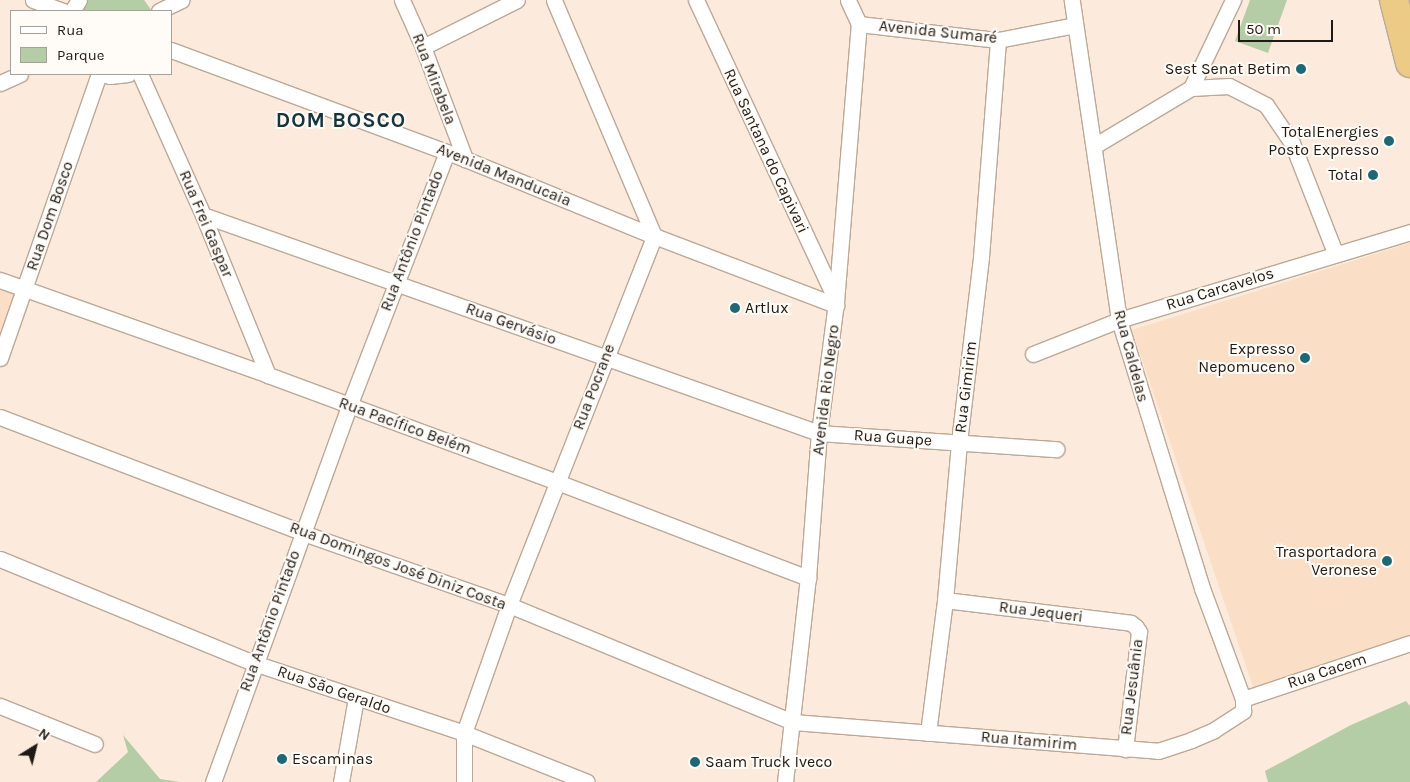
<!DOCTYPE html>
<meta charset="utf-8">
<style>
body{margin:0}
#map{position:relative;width:1410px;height:782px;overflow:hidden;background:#fcebdc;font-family:Karla,sans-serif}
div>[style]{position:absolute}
.built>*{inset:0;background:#fadec6}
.green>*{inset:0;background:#b4cda6}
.roads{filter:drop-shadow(1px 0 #bca896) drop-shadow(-1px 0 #bca896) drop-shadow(0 1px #bca896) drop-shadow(0 -1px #bca896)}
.street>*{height:15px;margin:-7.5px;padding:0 7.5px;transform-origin:7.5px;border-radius:7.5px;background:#fff}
.highway>*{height:28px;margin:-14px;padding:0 14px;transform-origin:14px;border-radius:14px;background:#eccb87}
.dots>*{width:14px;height:14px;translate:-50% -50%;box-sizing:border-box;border:2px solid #fffbf7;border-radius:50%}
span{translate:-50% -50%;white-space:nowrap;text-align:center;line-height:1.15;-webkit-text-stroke:4px #fffbf7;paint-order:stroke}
.street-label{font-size:16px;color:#211913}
.poi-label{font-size:16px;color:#211913}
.right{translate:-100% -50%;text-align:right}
.left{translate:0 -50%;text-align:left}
.district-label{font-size:21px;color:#14353b;font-weight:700;letter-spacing:1px}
.legend{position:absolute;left:10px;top:10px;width:162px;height:65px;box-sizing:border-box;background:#fffbf7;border:1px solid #a6a19c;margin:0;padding:6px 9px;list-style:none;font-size:15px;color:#211913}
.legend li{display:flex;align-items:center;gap:10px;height:25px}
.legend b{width:25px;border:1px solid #a6a19c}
.north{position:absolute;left:10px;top:722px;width:50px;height:50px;-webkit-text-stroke:4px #fffbf7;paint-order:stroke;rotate:36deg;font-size:14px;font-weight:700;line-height:20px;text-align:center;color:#211913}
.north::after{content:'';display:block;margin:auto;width:18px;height:22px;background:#211913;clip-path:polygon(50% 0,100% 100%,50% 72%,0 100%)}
.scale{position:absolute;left:1238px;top:20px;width:95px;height:22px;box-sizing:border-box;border:2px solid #211913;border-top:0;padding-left:6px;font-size:15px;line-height:18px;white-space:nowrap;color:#211913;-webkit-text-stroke:4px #fffbf7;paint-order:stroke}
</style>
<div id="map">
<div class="built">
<div style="clip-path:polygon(1410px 243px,1410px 635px,1253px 687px,1132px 330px)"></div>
<div style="clip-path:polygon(0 285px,20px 294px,0 345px)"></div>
</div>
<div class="green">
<div style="clip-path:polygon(85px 0,144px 0,152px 11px,78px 11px)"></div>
<div style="clip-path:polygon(1250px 0,1287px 0,1268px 53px,1235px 41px)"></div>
<div style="clip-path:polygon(1406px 701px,1410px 706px,1410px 782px,1268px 782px,1265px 771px,1351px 725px)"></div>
<div style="clip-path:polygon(123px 735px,160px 779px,180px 782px,96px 782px,128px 752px)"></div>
</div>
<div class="roads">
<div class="street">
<div style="left:33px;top:0;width:32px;rotate:20deg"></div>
<div style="left:402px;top:0;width:51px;rotate:65.9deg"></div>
<div style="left:423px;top:47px;width:120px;rotate:69.4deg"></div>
<div style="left:696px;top:0;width:331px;rotate:65deg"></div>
<div style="left:72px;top:11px;width:13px;rotate:-58deg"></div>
<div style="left:159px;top:11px;width:25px;rotate:-26deg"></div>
<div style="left:859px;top:24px;width:140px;rotate:6.6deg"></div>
<div style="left:998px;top:40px;width:78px;rotate:-11deg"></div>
<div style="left:423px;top:47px;width:105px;rotate:-26.6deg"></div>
<div style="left:171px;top:50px;width:314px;rotate:20.3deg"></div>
<div style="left:465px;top:159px;width:204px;rotate:22.2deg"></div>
<div style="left:654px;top:236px;width:195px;rotate:20.8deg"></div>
<div style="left:102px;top:74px;width:8px;rotate:14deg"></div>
<div style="left:110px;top:76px;width:18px;rotate:-6deg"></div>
<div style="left:140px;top:74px;width:154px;rotate:65.9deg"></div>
<div style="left:203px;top:215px;width:173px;rotate:67.9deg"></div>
<div style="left:0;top:83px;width:22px;rotate:-24deg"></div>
<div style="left:1191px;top:88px;width:38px;rotate:-3deg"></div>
<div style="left:1229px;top:86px;width:42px;rotate:27.2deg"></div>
<div style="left:1266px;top:105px;width:46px;rotate:55.6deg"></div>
<div style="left:1292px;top:143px;width:118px;rotate:68.6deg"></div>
<div style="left:1094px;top:146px;width:113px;rotate:-30.9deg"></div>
<div style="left:1191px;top:88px;width:98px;rotate:-64.5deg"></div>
<div style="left:203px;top:215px;width:653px;rotate:19.49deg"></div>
<div style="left:819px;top:433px;width:238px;rotate:3.9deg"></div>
<div style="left:0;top:280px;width:284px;rotate:19.5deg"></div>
<div style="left:268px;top:375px;width:308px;rotate:20.3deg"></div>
<div style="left:557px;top:482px;width:269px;rotate:20.9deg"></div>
<div style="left:1033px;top:354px;width:92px;rotate:-21.6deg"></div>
<div style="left:1119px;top:320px;width:304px;rotate:-16.8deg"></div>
<div style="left:0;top:358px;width:301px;rotate:-70.8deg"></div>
<div style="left:0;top:417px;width:324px;rotate:20.9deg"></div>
<div style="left:303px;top:533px;width:218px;rotate:19.3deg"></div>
<div style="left:509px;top:605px;width:307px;rotate:22.4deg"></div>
<div style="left:793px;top:722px;width:366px;rotate:4.5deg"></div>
<div style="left:1158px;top:751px;width:35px;rotate:-18deg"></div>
<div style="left:1191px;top:740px;width:25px;rotate:-23deg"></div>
<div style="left:1214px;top:730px;width:35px;rotate:-33deg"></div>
<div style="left:1243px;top:711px;width:12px;rotate:-90deg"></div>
<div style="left:1243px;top:699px;width:118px;rotate:-110.3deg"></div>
<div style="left:1202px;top:588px;width:281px;rotate:-107.2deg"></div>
<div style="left:1119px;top:320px;width:323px;rotate:-98.4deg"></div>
<div style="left:0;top:559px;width:274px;rotate:22.3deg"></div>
<div style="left:254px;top:663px;width:221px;rotate:18.4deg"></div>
<div style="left:464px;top:733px;width:132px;rotate:21.7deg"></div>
<div style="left:945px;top:600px;width:187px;rotate:7deg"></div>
<div style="left:1131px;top:623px;width:6px;rotate:39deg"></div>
<div style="left:1136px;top:627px;width:6px;rotate:59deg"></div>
<div style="left:1139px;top:632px;width:118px;rotate:96.8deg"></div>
<div style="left:1243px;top:699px;width:176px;rotate:-18.5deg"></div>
<div style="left:0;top:706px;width:102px;rotate:21.8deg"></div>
<div style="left:928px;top:733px;width:134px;rotate:-82.7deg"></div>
<div style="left:945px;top:600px;width:159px;rotate:-84.9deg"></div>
<div style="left:959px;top:442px;width:186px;rotate:-83.2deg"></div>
<div style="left:981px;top:257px;width:218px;rotate:-85.5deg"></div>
<div style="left:213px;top:782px;width:400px;rotate:-70.1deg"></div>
<div style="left:349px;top:406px;width:272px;rotate:-68.9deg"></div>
<div style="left:341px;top:782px;width:85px;rotate:-79.9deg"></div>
<div style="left:464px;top:782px;width:49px;rotate:-90deg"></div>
<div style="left:464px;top:733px;width:136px;rotate:-70.6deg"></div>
<div style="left:509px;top:605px;width:396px;rotate:-68.5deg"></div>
<div style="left:654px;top:236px;width:256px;rotate:-113deg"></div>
<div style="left:785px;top:782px;width:205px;rotate:-83.6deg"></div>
<div style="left:808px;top:578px;width:145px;rotate:-85.7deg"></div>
<div style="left:819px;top:433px;width:132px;rotate:-82.6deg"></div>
<div style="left:836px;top:302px;width:279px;rotate:-85.3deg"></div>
<div style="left:859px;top:24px;width:26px;rotate:-115deg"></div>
</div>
<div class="highway">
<div style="left:1394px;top:0;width:65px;rotate:75.7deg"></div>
</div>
</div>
<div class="dots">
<div style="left:1301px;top:69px;background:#1e6873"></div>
<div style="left:1389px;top:141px;background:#1e6873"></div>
<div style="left:1373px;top:175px;background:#1e6873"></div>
<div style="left:735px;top:308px;background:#1e6873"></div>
<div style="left:1305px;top:358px;background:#1e6873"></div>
<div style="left:1387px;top:561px;background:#1e6873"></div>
<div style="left:282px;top:759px;background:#1e6873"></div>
<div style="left:695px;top:762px;background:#1e6873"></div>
</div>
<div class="street-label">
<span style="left:938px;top:32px;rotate:6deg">Avenida Sumaré</span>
<span style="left:434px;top:79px;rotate:69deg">Rua Mirabela</span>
<span style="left:766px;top:151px;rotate:65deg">Rua Santana do Capivari</span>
<span style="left:504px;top:175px;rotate:22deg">Avenida Manducaia</span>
<span style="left:50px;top:216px;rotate:-71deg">Rua Dom Bosco</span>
<span style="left:206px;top:224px;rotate:67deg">Rua Frei Gaspar</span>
<span style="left:412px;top:241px;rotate:-69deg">Rua Antônio Pintado</span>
<span style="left:1220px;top:289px;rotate:-17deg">Rua Carcavelos</span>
<span style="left:511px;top:324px;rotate:20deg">Rua Gervásio</span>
<span style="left:1131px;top:356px;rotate:75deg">Rua Caldelas</span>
<span style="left:594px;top:387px;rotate:-69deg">Rua Pocrane</span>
<span style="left:966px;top:387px;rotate:-83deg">Rua Gimirim</span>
<span style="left:826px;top:390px;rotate:-83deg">Avenida Rio Negro</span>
<span style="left:405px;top:426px;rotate:20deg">Rua Pacífico Belém</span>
<span style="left:893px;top:438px;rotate:4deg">Rua Guape</span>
<span style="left:398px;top:566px;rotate:20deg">Rua Domingos José Diniz Costa</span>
<span style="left:1041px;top:612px;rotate:7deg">Rua Jequeri</span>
<span style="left:270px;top:621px;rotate:-70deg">Rua Antônio Pintado</span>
<span style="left:1327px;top:671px;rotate:-18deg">Rua Cacem</span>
<span style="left:1132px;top:687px;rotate:-83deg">Rua Jesuânia</span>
<span style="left:334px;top:690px;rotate:19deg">Rua São Geraldo</span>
<span style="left:1029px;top:741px;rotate:5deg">Rua Itamirim</span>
</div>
<div class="poi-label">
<span class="right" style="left:1291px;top:69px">Sest Senat Betim</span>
<span class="right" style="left:1379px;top:141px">TotalEnergies<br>Posto Expresso</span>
<span class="right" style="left:1363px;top:175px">Total</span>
<span class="left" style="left:745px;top:308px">Artlux</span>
<span class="right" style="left:1295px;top:358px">Expresso<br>Nepomuceno</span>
<span class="right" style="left:1377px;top:561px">Trasportadora<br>Veronese</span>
<span class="left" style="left:292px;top:759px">Escaminas</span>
<span class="left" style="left:705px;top:762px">Saam Truck Iveco</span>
</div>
<div class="district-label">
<span style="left:341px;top:120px">DOM BOSCO</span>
</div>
<ul class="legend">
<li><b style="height:6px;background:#fff"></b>Rua</li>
<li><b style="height:14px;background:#b4cda6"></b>Parque</li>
</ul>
<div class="north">N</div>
<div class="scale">50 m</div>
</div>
